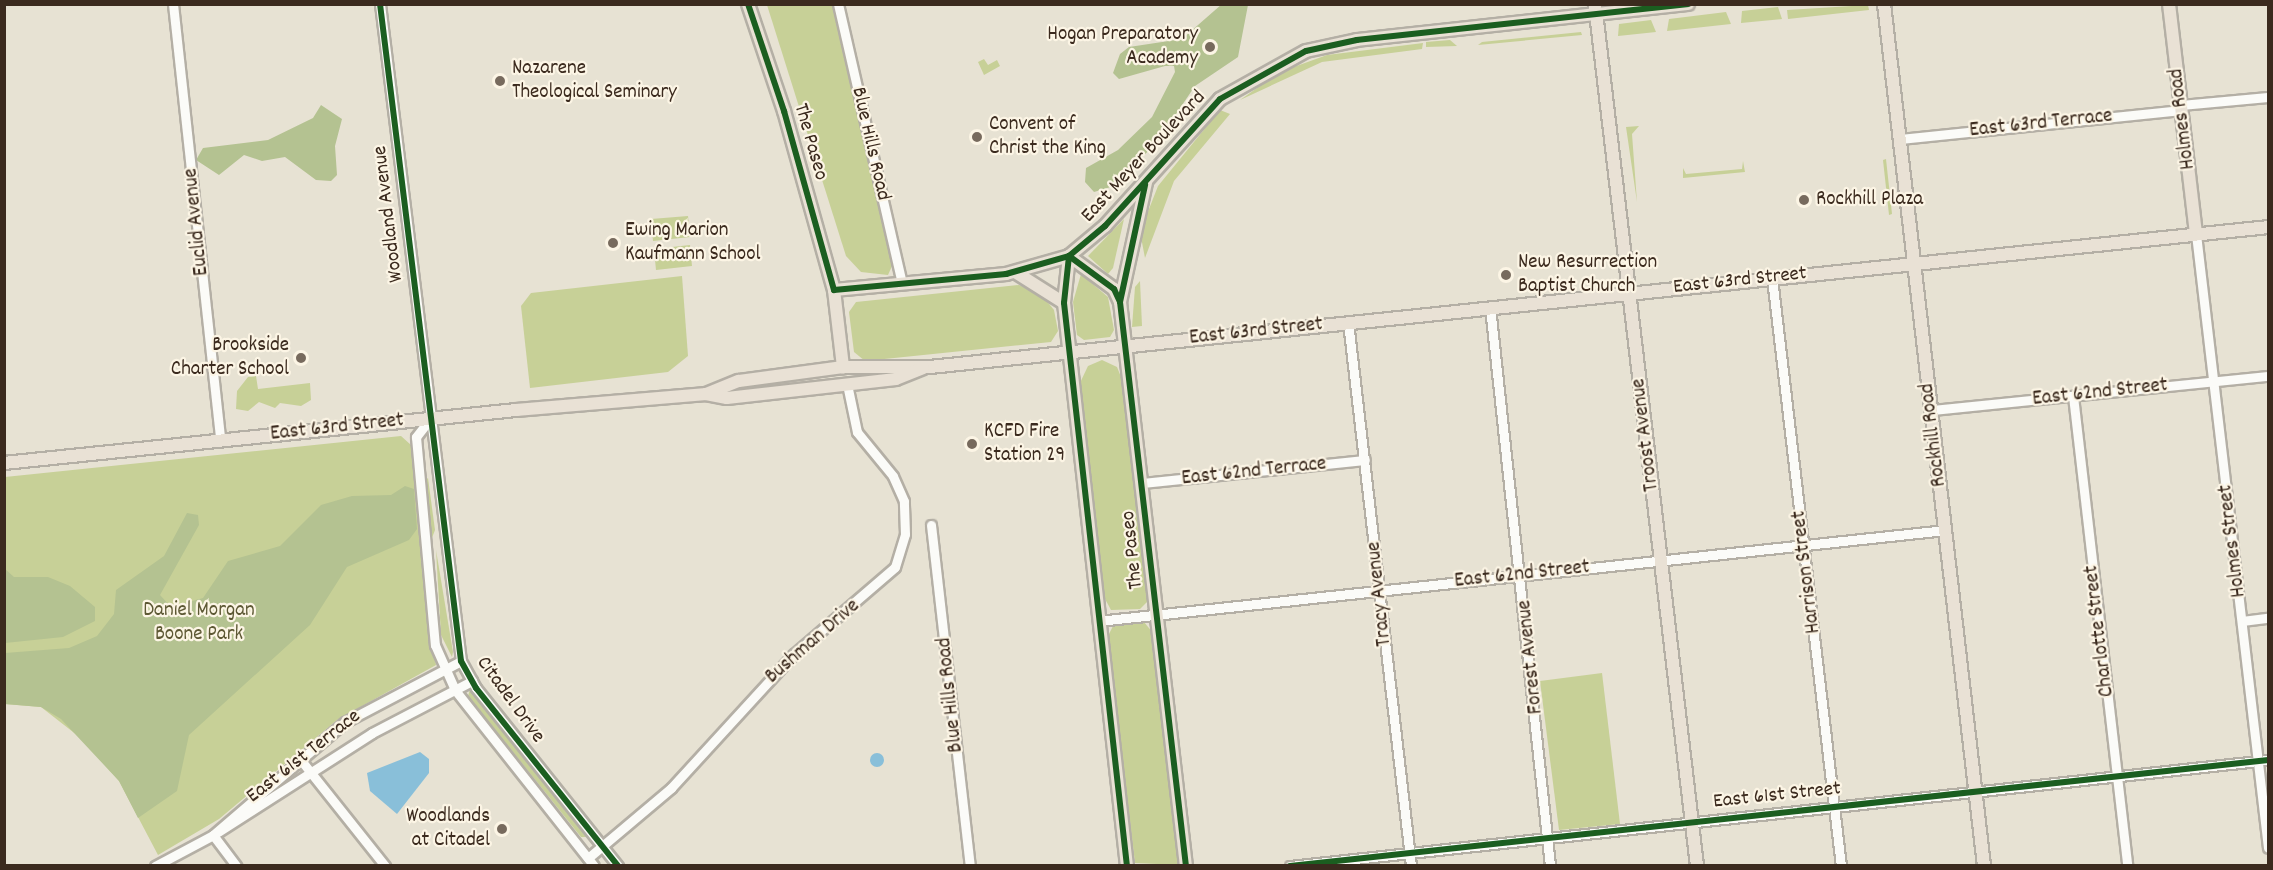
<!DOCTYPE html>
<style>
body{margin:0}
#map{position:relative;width:2273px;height:870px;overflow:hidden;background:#e7e2d3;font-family:Dekko,sans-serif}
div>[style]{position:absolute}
.green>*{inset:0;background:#c7d097}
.forest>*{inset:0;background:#b4c291}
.water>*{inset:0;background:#89bfd9}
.round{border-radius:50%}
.roads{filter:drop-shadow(2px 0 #b4afa5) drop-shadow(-2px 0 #b4afa5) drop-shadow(0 2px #b4afa5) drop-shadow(0 -2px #b4afa5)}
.minor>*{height:9px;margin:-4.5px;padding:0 4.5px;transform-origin:4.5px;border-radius:4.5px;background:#fbfbf8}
.major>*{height:12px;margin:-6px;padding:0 6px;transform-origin:6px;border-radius:6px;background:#e9e1d5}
.cycleway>*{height:6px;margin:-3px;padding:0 3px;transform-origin:3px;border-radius:3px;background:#1b5e20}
.dots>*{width:16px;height:16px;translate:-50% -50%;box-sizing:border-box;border:3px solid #fcf5e5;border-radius:50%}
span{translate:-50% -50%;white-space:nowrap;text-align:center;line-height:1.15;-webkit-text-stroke:4.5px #fcf5e5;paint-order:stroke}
.poi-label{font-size:21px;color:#3b2a1e}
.right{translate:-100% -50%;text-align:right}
.left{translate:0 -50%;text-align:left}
.street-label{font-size:21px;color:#3b2a1e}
.park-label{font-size:21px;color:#5d5834}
.frame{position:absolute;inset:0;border:6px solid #3b2a1e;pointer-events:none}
</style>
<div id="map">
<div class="green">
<div style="clip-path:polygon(767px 5px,832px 5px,892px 266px,888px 275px,861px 272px,846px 256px)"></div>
<div style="clip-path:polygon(1868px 5px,1869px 10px,1788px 19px,1787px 10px)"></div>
<div style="clip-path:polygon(1778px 7px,1782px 19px,1741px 23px,1742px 11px)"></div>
<div style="clip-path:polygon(1726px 12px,1731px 24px,1667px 31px,1669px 19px)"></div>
<div style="clip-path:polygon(1651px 20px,1656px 32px,1618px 36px,1619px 24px)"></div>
<div style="clip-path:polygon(1581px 32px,1582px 35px,1478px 45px,1482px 42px)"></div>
<div style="clip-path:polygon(1450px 40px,1457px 46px,1426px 47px,1426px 42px)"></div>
<div style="clip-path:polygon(1423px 43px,1422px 49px,1322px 62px,1240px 100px,1280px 72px,1327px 55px)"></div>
<div style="clip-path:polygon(984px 59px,988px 65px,997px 60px,1000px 66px,984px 75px,978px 62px)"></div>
<div style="clip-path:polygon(1220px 110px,1230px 114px,1174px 181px,1145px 258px,1140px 232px,1158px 186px)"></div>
<div style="clip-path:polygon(1639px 126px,1632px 134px,1637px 202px,1626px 127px)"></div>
<div style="clip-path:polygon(1886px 159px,1892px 214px,1889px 215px,1883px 160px)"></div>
<div style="clip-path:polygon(1743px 161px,1745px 172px,1683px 178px,1683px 168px,1686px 174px,1742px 169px)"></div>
<div style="clip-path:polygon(688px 216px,690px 237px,653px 241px,651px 219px)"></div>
<div style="clip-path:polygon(1124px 219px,1113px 268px,1108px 274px,1088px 256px)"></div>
<div style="clip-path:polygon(690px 245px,692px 266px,656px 270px,654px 249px)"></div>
<div style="clip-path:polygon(1081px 274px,1108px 297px,1114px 330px,1110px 337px,1084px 340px,1077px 335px,1073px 302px)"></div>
<div style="clip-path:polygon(682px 276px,688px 356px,668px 372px,530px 388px,521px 306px,531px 293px)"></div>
<div style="clip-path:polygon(1140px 281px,1142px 326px,1132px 327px,1135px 287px)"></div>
<div style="clip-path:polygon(1019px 285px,1042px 295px,1054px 310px,1058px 331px,1051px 342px,865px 361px,854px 352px,849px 312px,856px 302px)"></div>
<div style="clip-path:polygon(1102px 360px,1117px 367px,1123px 382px,1149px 600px,1140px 609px,1111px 610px,1104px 597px,1079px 385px,1088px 366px)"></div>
<div style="clip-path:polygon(256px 376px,258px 389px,310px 383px,311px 400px,301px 406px,280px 403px,275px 408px,259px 402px,248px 411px,236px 409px,237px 391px,248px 377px)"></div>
<div style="clip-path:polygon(401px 436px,411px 445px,436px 665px,337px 720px,219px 819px,158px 855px,119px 781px,82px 739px,41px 707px,5px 704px,5px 477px)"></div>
<div style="clip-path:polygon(428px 478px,435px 530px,430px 543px,423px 482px)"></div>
<div style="clip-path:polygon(436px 550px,453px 652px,452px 657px,441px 635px)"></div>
<div style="clip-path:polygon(1144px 622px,1153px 633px,1179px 865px,1135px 863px,1108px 636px,1113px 626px)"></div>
<div style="clip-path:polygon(1602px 673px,1620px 824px,1559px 830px,1540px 681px)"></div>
<div style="clip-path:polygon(470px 689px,585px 831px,586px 837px,581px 837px,468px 696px)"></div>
</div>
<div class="forest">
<div style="clip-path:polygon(1222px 4px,1248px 5px,1238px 57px,1195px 86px,1157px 142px,1114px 186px,1094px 192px,1085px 182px,1086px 168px,1118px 150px,1152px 117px,1175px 72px,1174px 66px,1165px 66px,1119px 79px,1113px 73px,1120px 54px,1129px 47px,1182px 39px)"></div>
<div style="clip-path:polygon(321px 105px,342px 119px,335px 146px,337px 175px,331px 181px,316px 180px,285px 157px,262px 161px,244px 155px,219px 175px,196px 160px,203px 148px,268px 140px,313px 118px)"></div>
<div style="clip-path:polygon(405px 486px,414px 489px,417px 529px,409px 540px,347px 567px,310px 625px,189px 735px,177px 791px,138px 818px,119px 781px,61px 719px,41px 707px,5px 704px,5px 653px,69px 648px,97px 636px,114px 614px,116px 590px,164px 556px,187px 513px,198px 515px,199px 525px,160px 595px,171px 607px,203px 598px,228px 561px,280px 546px,321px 505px,352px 496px,391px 495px)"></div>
<div style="clip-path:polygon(4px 568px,14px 577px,48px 577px,70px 586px,95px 607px,95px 621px,63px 637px,5px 643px)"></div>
</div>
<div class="water">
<div style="clip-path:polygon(420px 752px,429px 759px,429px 773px,397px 814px,370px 791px,367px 773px)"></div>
<div class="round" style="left:870px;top:753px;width:14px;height:14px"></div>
</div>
<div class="roads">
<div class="minor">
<div style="left:173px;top:4px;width:439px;rotate:83.8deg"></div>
<div style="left:380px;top:4px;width:662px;rotate:82.97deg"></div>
<div style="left:461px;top:661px;width:31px;rotate:61deg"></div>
<div style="left:476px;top:688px;width:228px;rotate:51.4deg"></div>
<div style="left:838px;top:4px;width:287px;rotate:77.1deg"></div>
<div style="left:2181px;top:105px;width:87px;rotate:-5.3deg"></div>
<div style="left:1900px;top:139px;width:283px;rotate:-5.9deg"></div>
<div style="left:2196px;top:234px;width:618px;rotate:83.31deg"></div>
<div style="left:1772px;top:278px;width:592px;rotate:83.31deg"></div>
<div style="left:1490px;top:307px;width:562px;rotate:83.87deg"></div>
<div style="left:1348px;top:322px;width:548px;rotate:83.39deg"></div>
<div style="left:2073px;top:396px;width:473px;rotate:83.4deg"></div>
<div style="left:1932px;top:410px;width:338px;rotate:-5.8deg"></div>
<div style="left:430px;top:419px;width:23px;rotate:128deg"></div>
<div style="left:416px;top:437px;width:209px;rotate:84.8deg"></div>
<div style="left:435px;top:645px;width:49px;rotate:66deg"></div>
<div style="left:455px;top:690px;width:224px;rotate:51.7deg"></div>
<div style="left:1142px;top:483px;width:224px;rotate:-5.9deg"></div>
<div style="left:931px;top:525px;width:343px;rotate:83.5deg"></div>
<div style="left:1098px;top:621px;width:852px;rotate:-6.13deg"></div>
<div style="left:2242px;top:621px;width:26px;rotate:-7deg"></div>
<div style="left:300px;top:759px;width:137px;rotate:51.5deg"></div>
<div style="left:218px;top:832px;width:183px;rotate:-32.7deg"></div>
<div style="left:372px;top:733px;width:113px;rotate:-27.5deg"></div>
<div style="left:213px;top:835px;width:39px;rotate:53deg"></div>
<div style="left:588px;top:858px;width:109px;rotate:-40.1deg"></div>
<div style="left:671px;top:788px;width:182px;rotate:-47.5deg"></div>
<div style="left:794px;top:654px;width:133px;rotate:-40.7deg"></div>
<div style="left:895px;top:567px;width:34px;rotate:-73deg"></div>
<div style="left:905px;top:534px;width:33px;rotate:-92deg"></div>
<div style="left:904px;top:501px;width:27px;rotate:-114deg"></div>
<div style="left:893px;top:476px;width:57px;rotate:-129.3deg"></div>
<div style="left:857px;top:432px;width:49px;rotate:-101.8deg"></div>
<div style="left:155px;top:866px;width:66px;rotate:-28.1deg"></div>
<div style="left:213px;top:835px;width:174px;rotate:-40.6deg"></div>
<div style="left:345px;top:722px;width:131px;rotate:-27.7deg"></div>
<div style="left:1290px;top:866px;width:984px;rotate:-6.19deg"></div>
</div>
<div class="major">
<div style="left:748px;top:4px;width:113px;rotate:71.4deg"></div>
<div style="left:784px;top:111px;width:186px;rotate:74.4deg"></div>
<div style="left:834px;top:290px;width:78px;rotate:83.3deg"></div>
<div style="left:1595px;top:4px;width:868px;rotate:83.25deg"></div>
<div style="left:1884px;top:4px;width:868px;rotate:83.38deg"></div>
<div style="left:2169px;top:4px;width:232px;rotate:83.3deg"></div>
<div style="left:1069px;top:256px;width:56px;rotate:36.3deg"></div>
<div style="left:1114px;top:289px;width:14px;rotate:65deg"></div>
<div style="left:1120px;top:302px;width:568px;rotate:83.33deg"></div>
<div style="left:1069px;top:256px;width:47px;rotate:96.1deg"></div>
<div style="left:1064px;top:303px;width:567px;rotate:83.62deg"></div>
<div style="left:1015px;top:272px;width:58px;rotate:32.3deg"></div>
<div style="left:834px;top:290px;width:173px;rotate:-5.3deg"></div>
<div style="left:1006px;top:274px;width:66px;rotate:-15.9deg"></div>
<div style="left:1069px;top:256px;width:47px;rotate:-39.8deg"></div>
<div style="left:1105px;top:226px;width:171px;rotate:-47.8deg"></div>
<div style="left:1220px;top:99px;width:98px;rotate:-29.2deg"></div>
<div style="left:1306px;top:51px;width:52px;rotate:-12.2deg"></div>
<div style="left:1357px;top:40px;width:333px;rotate:-6.2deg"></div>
<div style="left:1120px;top:302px;width:122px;rotate:-77.7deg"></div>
<div style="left:706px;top:394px;width:35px;rotate:-22deg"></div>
<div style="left:739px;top:381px;width:105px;rotate:-7.7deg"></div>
<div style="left:843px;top:367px;width:87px"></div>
<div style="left:930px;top:367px;width:1345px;rotate:-5.97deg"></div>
<div style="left:4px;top:463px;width:515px;rotate:-5.91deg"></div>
<div style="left:516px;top:410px;width:191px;rotate:-4.8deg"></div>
<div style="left:706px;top:394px;width:21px;rotate:11deg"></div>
<div style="left:727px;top:398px;width:170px;rotate:-6.4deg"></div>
<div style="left:896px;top:379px;width:29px;rotate:-22deg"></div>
</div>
</div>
<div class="cycleway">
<div style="left:380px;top:4px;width:662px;rotate:82.97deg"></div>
<div style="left:461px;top:661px;width:31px;rotate:61deg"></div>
<div style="left:476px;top:688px;width:228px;rotate:51.4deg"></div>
<div style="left:748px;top:4px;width:113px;rotate:71.4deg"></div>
<div style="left:784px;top:111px;width:186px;rotate:74.4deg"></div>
<div style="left:834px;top:290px;width:173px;rotate:-5.3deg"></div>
<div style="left:1006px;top:274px;width:66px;rotate:-15.9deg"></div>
<div style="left:1069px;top:256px;width:47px;rotate:-39.8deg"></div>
<div style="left:1105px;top:226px;width:171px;rotate:-47.8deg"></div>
<div style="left:1220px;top:99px;width:98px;rotate:-29.2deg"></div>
<div style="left:1306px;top:51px;width:52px;rotate:-12.2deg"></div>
<div style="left:1357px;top:40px;width:333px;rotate:-6.2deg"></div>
<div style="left:1069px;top:256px;width:56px;rotate:36.3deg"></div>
<div style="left:1114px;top:289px;width:14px;rotate:65deg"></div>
<div style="left:1120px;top:302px;width:568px;rotate:83.33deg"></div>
<div style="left:1069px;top:256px;width:47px;rotate:96.1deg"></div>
<div style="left:1064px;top:303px;width:567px;rotate:83.62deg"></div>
<div style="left:1120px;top:302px;width:120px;rotate:-77.9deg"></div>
<div style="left:1290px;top:866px;width:984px;rotate:-6.19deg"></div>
</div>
<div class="dots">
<div style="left:1210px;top:47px;background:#776a5d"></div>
<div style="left:500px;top:81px;background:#776a5d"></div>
<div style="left:977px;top:137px;background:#776a5d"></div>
<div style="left:1804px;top:200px;background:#776a5d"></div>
<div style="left:613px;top:243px;background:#776a5d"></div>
<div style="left:1506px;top:275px;background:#776a5d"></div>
<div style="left:301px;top:358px;background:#776a5d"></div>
<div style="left:972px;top:444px;background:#776a5d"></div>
<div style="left:502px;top:829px;background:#776a5d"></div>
</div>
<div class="poi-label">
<span class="right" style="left:1198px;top:47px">Hogan Preparatory<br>Academy</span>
<span class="left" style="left:512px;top:81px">Nazarene<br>Theological Seminary</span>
<span class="left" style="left:989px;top:137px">Convent of<br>Christ the King</span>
<span class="left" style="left:1816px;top:200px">Rockhill Plaza</span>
<span class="left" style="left:625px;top:243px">Ewing Marion<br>Kaufmann School</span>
<span class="left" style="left:1518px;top:275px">New Resurrection<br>Baptist Church</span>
<span class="right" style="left:289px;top:358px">Brookside<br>Charter School</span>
<span class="left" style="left:984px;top:444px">KCFD Fire<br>Station 29</span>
<span class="right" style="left:490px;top:829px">Woodlands<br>at Citadel</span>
</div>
<div class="street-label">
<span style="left:2183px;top:119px;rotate:-97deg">Holmes Road</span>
<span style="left:2041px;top:124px;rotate:-6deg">East 63rd Terrace</span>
<span style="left:810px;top:142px;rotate:74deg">The Paseo</span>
<span style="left:870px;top:144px;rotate:77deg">Blue Hills Road</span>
<span style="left:1144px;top:157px;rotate:-47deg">East Meyer Boulevard</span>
<span style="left:389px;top:214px;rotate:-97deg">Woodland Avenue</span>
<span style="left:197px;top:222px;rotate:-96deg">Euclid Avenue</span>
<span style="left:1740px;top:281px;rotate:-6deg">East 63rd Street</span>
<span style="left:1256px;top:332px;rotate:-6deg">East 63rd Street</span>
<span style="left:2100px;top:393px;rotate:-6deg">East 62nd Street</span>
<span style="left:337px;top:428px;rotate:-6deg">East 63rd Street</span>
<span style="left:1646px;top:435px;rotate:-97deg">Troost Avenue</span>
<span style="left:1934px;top:435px;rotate:-97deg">Rockhill Road</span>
<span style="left:1254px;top:472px;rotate:-6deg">East 62nd Terrace</span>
<span style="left:2233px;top:541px;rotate:-97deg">Holmes Street</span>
<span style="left:1133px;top:550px;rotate:-96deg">The Paseo</span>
<span style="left:1807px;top:572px;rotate:-97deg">Harrison Street</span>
<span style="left:1522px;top:575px;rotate:-6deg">East 62nd Street</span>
<span style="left:1380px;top:594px;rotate:-96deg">Tracy Avenue</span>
<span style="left:2100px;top:631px;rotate:-97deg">Charlotte Street</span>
<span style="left:813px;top:642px;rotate:-41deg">Bushman Drive</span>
<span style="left:1531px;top:657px;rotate:-96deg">Forest Avenue</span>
<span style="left:951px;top:695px;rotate:-96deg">Blue Hills Road</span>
<span style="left:510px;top:700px;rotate:54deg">Citadel Drive</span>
<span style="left:304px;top:757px;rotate:-38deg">East 61st Terrace</span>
<span style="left:1777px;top:796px;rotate:-6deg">East 61st Street</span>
</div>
<div class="park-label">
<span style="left:199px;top:623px">Daniel Morgan<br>Boone Park</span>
</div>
<div class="frame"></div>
</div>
